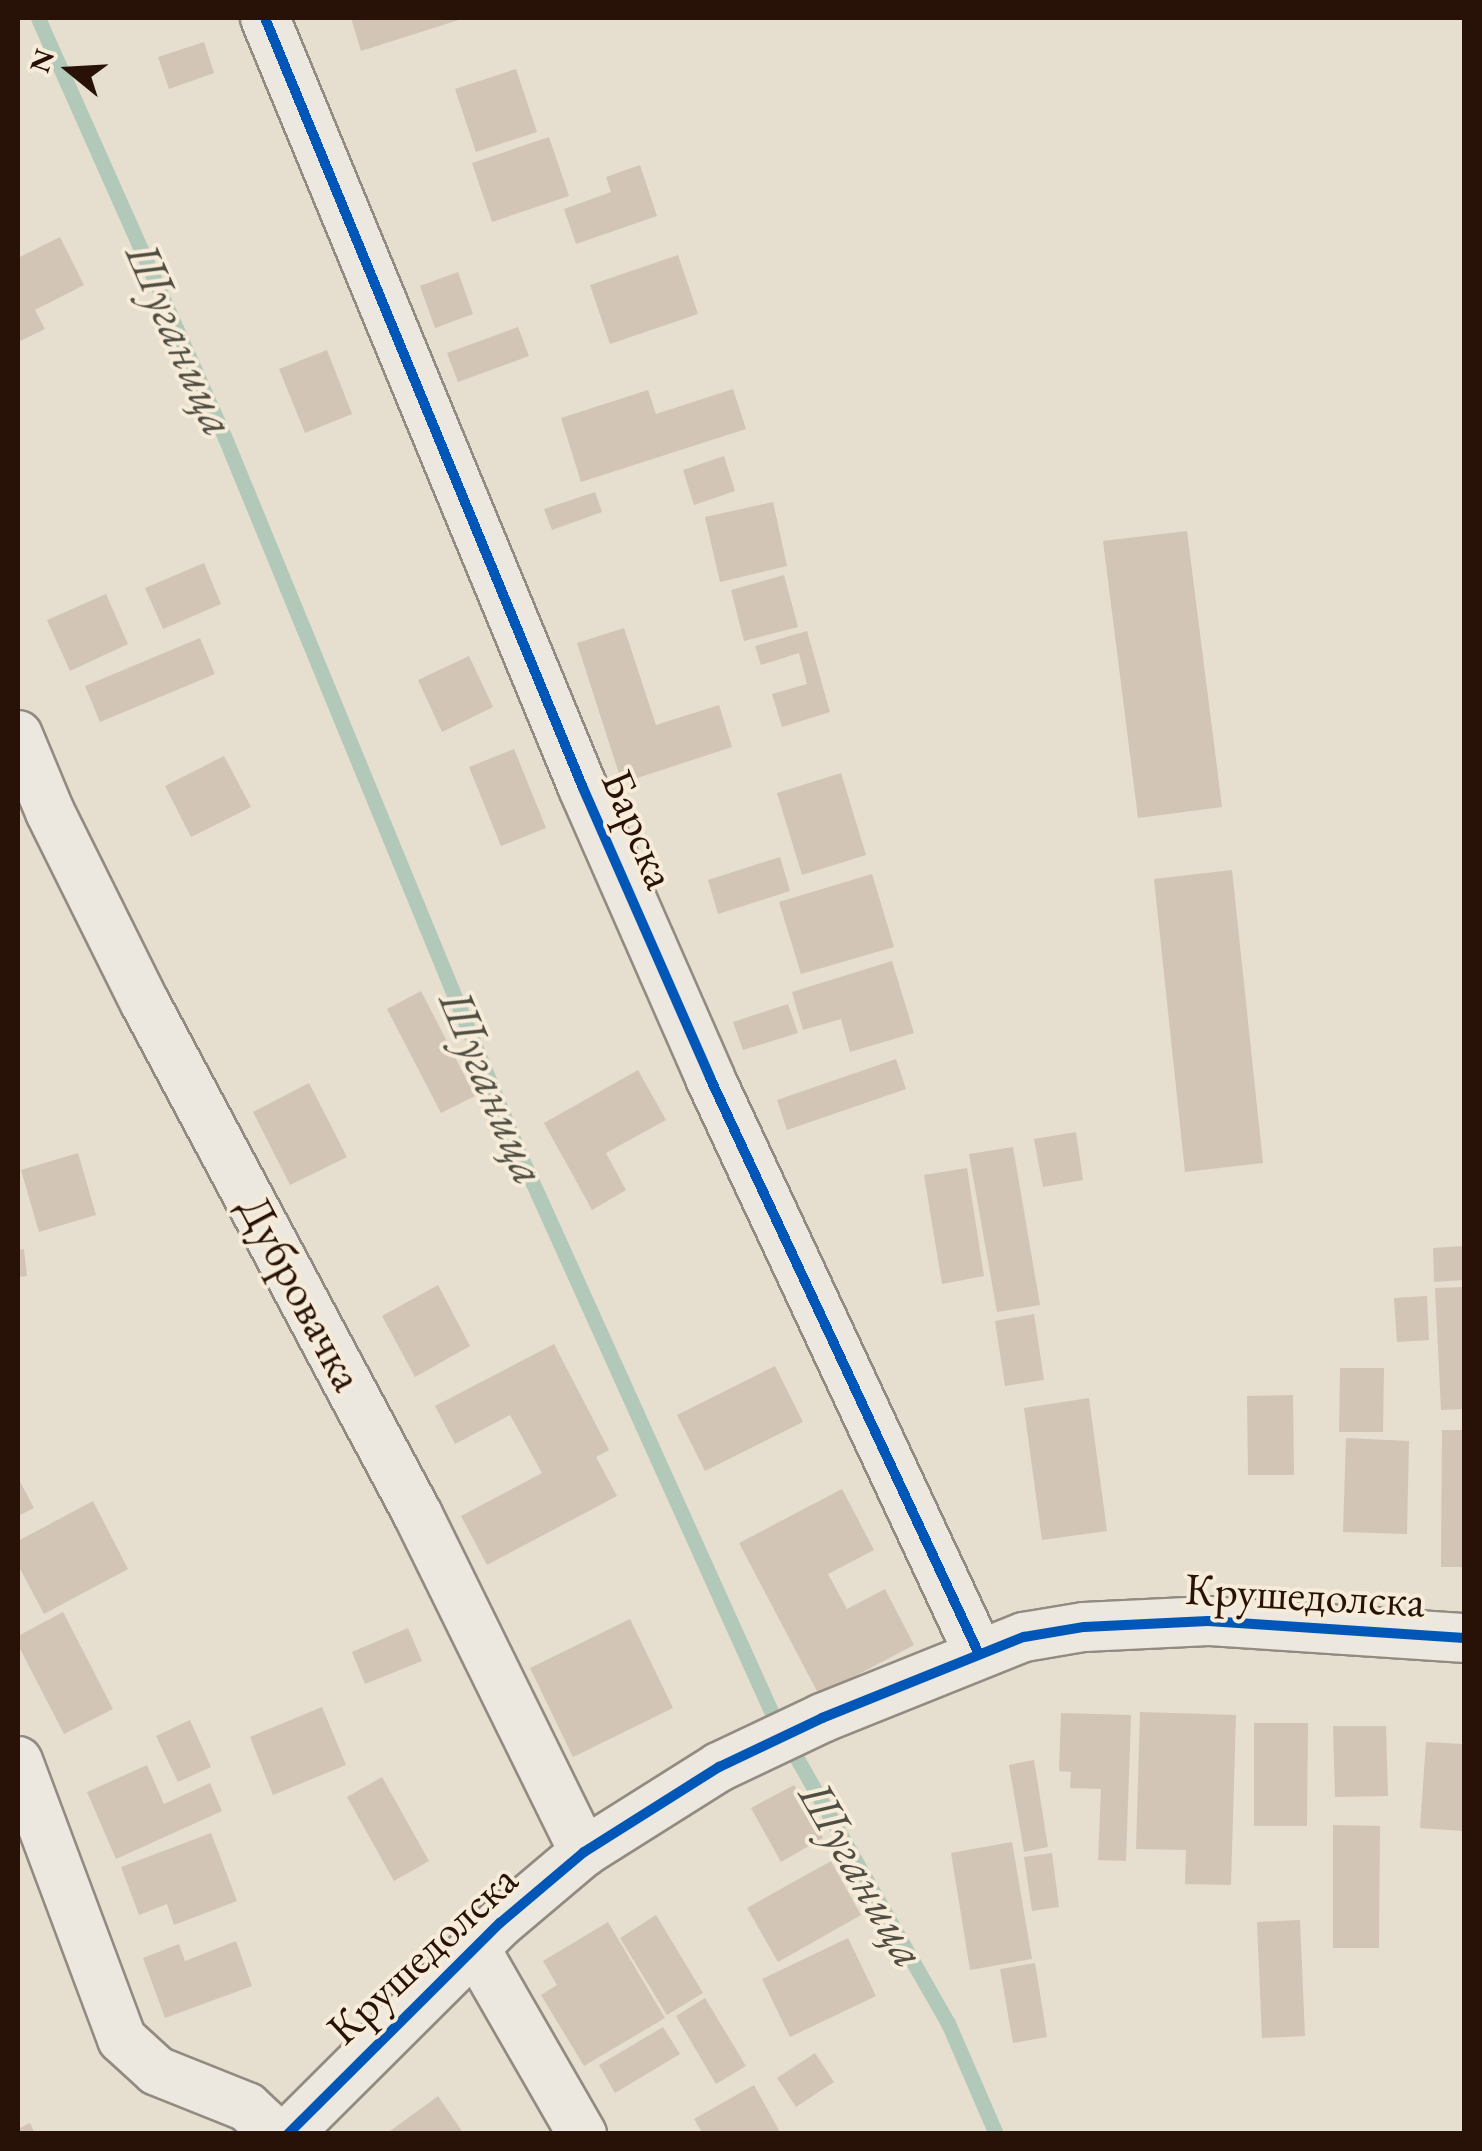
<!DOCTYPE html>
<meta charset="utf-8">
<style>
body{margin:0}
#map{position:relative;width:1482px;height:2151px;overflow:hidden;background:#e6dece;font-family:"EB Garamond",serif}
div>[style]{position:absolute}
.stream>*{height:15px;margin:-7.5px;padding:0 7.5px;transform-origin:7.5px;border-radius:7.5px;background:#b2c8b9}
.building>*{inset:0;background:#d3c5b6}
.roads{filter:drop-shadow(2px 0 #928b81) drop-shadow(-2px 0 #928b81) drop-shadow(0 2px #928b81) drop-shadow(0 -2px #928b81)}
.street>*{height:48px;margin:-24px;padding:0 24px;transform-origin:24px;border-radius:24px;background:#ece7df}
.cycleway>*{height:10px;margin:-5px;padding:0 5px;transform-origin:5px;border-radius:5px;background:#0057b8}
span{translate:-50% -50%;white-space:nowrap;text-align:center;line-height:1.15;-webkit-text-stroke:8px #f6ecd9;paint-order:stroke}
.street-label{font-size:45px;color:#281207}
.water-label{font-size:48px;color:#504e42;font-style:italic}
.frame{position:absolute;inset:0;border:20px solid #281207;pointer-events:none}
.north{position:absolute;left:20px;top:20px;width:100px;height:100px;-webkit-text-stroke:8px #f6ecd9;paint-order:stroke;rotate:288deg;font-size:28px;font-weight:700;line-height:40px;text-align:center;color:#281207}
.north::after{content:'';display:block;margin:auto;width:35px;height:45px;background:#281207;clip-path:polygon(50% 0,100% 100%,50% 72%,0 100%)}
</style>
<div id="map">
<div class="stream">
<div style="left:38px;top:18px;width:460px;rotate:66deg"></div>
<div style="left:225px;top:438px;width:768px;rotate:67.64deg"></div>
<div style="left:517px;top:1148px;width:627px;rotate:65.72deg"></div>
<div style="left:775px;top:1720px;width:349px;rotate:60.3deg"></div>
<div style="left:948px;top:2023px;width:121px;rotate:66.6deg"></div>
</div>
<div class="building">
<div style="clip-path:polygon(351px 18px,465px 18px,361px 51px)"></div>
<div style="clip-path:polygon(204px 42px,214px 73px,169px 89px,158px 57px)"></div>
<div style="clip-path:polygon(516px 69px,537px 132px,476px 152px,455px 89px)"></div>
<div style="clip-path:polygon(549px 137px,569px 196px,492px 222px,472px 163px)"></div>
<div style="clip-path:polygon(640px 165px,657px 216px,576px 244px,564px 209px,611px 192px,606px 177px)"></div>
<div style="clip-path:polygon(60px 237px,84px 285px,35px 310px,45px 329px,18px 342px,18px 258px)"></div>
<div style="clip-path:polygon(678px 255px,698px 314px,610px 344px,590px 285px)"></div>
<div style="clip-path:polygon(458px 272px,473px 314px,435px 328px,420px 286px)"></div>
<div style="clip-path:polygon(518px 327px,529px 356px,458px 382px,447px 353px)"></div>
<div style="clip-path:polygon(327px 350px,352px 414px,305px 433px,279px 369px)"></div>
<div style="clip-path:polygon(733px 389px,746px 429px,581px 482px,561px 418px,648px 390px,656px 414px)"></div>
<div style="clip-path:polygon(724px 456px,735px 491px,694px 505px,683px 470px)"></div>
<div style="clip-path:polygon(595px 492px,602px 512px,552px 530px,544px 509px)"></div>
<div style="clip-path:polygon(773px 502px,787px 566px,720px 582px,705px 517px)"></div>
<div style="clip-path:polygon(1187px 531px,1222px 807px,1138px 818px,1103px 541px)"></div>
<div style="clip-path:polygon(204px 563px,221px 604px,163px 629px,145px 588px)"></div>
<div style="clip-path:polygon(784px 575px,798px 627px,744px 641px,731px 590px)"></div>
<div style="clip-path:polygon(106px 594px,128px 644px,70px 671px,47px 620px)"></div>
<div style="clip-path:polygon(624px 628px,656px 725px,719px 705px,732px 747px,622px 783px,577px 643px)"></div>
<div style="clip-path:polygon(807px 631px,830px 712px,782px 727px,772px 694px,807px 684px,799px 653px,761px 665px,755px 646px)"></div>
<div style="clip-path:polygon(200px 638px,215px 674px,100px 722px,85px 686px)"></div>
<div style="clip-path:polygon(469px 656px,493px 707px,442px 732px,418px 680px)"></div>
<div style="clip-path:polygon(514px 749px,546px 828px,501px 846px,469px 767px)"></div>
<div style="clip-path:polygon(224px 756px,251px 807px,191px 837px,165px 786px)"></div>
<div style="clip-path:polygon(841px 773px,866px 855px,802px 875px,777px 793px)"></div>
<div style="clip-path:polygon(780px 857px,790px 891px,718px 914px,708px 880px)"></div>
<div style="clip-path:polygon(1232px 870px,1263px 1163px,1185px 1172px,1154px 879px)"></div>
<div style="clip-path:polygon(872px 874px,894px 947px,801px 974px,779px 902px)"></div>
<div style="clip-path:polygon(892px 961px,914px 1033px,850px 1052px,841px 1019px,803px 1030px,792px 992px)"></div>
<div style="clip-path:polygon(421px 991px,475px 1096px,441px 1113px,387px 1009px)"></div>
<div style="clip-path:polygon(788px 1004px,798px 1033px,743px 1050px,733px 1022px)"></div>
<div style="clip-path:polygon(896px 1059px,906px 1089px,787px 1130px,777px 1100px)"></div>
<div style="clip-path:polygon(638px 1070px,666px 1120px,606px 1153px,626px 1190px,592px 1210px,544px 1123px)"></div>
<div style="clip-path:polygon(309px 1083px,347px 1157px,290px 1185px,253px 1112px)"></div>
<div style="clip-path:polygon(1076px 1132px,1083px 1180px,1043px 1187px,1034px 1139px)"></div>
<div style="clip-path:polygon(1013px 1147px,1040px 1305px,997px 1312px,969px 1154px)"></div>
<div style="clip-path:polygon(78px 1153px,96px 1215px,39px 1232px,21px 1170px)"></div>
<div style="clip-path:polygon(967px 1168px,984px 1276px,942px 1284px,924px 1175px)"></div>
<div style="clip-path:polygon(1464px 1246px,1464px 1280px,1434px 1282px,1433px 1248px)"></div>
<div style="clip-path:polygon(24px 1249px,27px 1276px,18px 1277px,18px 1250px)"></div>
<div style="clip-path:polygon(438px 1285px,470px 1346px,415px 1377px,382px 1316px)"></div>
<div style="clip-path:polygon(1464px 1287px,1464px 1409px,1441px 1410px,1435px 1288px)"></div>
<div style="clip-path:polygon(1427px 1296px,1429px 1340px,1397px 1342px,1394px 1298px)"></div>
<div style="clip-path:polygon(1034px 1314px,1044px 1380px,1005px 1386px,995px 1321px)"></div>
<div style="clip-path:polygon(554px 1344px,609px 1450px,596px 1457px,617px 1496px,487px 1565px,461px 1516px,542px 1473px,510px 1415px,455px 1444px,435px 1406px)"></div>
<div style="clip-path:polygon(775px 1366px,803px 1422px,705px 1471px,677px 1415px)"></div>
<div style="clip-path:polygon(1340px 1368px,1384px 1368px,1383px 1432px,1339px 1432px)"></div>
<div style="clip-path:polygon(1293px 1395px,1294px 1475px,1248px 1475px,1247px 1396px)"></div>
<div style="clip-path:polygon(1089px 1398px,1107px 1531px,1042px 1540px,1024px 1408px)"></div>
<div style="clip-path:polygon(1442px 1430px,1464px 1430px,1464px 1567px,1441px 1567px)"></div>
<div style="clip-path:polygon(1346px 1438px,1409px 1441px,1407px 1534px,1343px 1532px)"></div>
<div style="clip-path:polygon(18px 1478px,34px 1508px,18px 1516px)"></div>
<div style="clip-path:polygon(842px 1489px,874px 1550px,828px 1574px,847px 1609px,885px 1589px,914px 1645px,819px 1695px,739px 1543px)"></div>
<div style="clip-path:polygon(93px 1501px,128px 1569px,44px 1614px,18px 1565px,18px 1541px)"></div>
<div style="clip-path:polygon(63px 1612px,113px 1709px,64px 1734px,18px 1645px,18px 1636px)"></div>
<div style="clip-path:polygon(630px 1619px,673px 1708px,573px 1757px,530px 1668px)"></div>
<div style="clip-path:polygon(408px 1628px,422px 1661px,365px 1684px,352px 1652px)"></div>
<div style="clip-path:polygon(322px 1707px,346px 1765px,273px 1795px,250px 1737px)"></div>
<div style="clip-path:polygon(1140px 1712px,1236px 1715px,1231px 1885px,1185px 1884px,1186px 1850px,1136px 1849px)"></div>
<div style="clip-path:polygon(1061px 1713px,1131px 1715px,1126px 1861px,1098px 1860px,1101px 1789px,1070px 1788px,1071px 1772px,1059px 1771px)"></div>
<div style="clip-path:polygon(190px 1720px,211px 1767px,178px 1782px,156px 1736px)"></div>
<div style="clip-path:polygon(1254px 1723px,1308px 1723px,1307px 1826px,1254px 1826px)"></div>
<div style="clip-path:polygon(1333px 1726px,1386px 1726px,1388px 1796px,1335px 1797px)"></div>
<div style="clip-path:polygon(1426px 1742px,1464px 1744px,1464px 1831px,1420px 1828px)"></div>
<div style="clip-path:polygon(1034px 1760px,1048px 1847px,1024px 1852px,1009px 1765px)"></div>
<div style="clip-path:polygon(147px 1765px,164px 1804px,210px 1783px,222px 1811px,116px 1859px,87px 1792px)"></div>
<div style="clip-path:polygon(382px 1777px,429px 1861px,394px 1881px,347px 1797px)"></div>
<div style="clip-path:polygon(794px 1785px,823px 1838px,781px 1862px,751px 1808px)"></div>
<div style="clip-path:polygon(1333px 1825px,1380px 1826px,1379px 1948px,1333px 1948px)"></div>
<div style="clip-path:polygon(211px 1833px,237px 1901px,174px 1925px,167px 1904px,139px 1915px,121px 1867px)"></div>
<div style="clip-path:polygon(1012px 1842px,1032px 1959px,970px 1970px,951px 1853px)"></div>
<div style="clip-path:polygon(1052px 1853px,1059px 1907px,1032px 1911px,1024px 1857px)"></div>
<div style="clip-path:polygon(831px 1861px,861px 1915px,778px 1962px,747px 1908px)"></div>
<div style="clip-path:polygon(656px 1915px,703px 1993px,667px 2015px,620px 1938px)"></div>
<div style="clip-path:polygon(1300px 1920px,1305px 2036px,1262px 2038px,1257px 1922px)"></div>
<div style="clip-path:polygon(608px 1922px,665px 2018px,584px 2066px,541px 1995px,557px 1985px,543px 1961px)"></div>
<div style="clip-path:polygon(848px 1938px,876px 1996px,790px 2037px,762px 1979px)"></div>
<div style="clip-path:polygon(236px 1941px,252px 1986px,165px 2018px,143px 1958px,179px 1944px,185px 1961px)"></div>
<div style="clip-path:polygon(1035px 1963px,1047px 2037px,1013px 2043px,1000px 1969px)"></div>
<div style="clip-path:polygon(705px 1998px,746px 2066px,716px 2084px,676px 2016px)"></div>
<div style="clip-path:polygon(663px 2027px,680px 2054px,615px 2093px,599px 2065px)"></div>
<div style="clip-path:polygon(815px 2053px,834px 2082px,796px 2107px,777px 2078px)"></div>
<div style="clip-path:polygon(754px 2085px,781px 2134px,703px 2134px,694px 2119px)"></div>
<div style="clip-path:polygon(438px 2096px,464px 2134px,386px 2134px)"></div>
<div style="clip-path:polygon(30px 2123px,35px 2134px,18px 2134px,18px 2129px)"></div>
</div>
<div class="roads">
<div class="street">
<div style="left:265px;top:18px;width:833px;rotate:67.56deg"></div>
<div style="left:583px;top:788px;width:317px;rotate:66.3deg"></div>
<div style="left:710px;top:1078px;width:636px;rotate:64.97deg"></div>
<div style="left:18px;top:735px;width:83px;rotate:67.4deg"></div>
<div style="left:50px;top:812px;width:213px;rotate:63.6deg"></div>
<div style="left:145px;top:1003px;width:580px;rotate:61.93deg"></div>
<div style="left:418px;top:1515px;width:376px;rotate:63.8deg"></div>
<div style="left:18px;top:1761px;width:297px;rotate:69.5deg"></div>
<div style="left:122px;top:2039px;width:47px;rotate:42.4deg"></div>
<div style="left:157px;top:2071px;width:97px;rotate:21.8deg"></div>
<div style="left:247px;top:2107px;width:40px;rotate:43deg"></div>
<div style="left:475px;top:1948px;width:215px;rotate:60.1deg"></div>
<div style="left:288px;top:2134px;width:299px;rotate:-44.9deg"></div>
<div style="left:500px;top:1923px;width:110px;rotate:-40.2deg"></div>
<div style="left:584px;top:1852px;width:160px;rotate:-32.2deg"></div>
<div style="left:719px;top:1767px;width:114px;rotate:-25.4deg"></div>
<div style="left:822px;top:1718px;width:218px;rotate:-21.9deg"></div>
<div style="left:1024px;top:1637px;width:61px;rotate:-9.5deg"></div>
<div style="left:1084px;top:1627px;width:124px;rotate:-2.8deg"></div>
<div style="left:1208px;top:1621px;width:257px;rotate:3.8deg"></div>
</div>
</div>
<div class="cycleway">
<div style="left:265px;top:18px;width:833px;rotate:67.56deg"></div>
<div style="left:583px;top:788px;width:317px;rotate:66.3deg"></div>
<div style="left:710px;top:1078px;width:636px;rotate:64.97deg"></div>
<div style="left:288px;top:2134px;width:299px;rotate:-44.9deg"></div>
<div style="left:500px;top:1923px;width:110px;rotate:-40.2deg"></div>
<div style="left:584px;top:1852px;width:160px;rotate:-32.2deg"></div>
<div style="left:719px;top:1767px;width:114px;rotate:-25.4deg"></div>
<div style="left:822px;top:1718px;width:218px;rotate:-21.9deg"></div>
<div style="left:1024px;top:1637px;width:61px;rotate:-9.5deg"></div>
<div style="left:1084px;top:1627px;width:124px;rotate:-2.8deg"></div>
<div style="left:1208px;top:1621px;width:257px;rotate:3.8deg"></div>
</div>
<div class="street-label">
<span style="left:639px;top:829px;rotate:67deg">Барска</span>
<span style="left:301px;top:1293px;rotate:62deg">Дубровачка</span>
<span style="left:1305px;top:1595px;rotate:3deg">Крушедолска</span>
<span style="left:422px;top:1954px;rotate:-43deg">Крушедолска</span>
</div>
<div class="water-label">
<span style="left:181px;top:339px;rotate:66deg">Шуганица</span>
<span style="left:493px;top:1087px;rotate:67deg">Шуганица</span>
<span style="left:863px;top:1874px;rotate:60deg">Шуганица</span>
</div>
<div class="frame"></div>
<div class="north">N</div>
</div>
